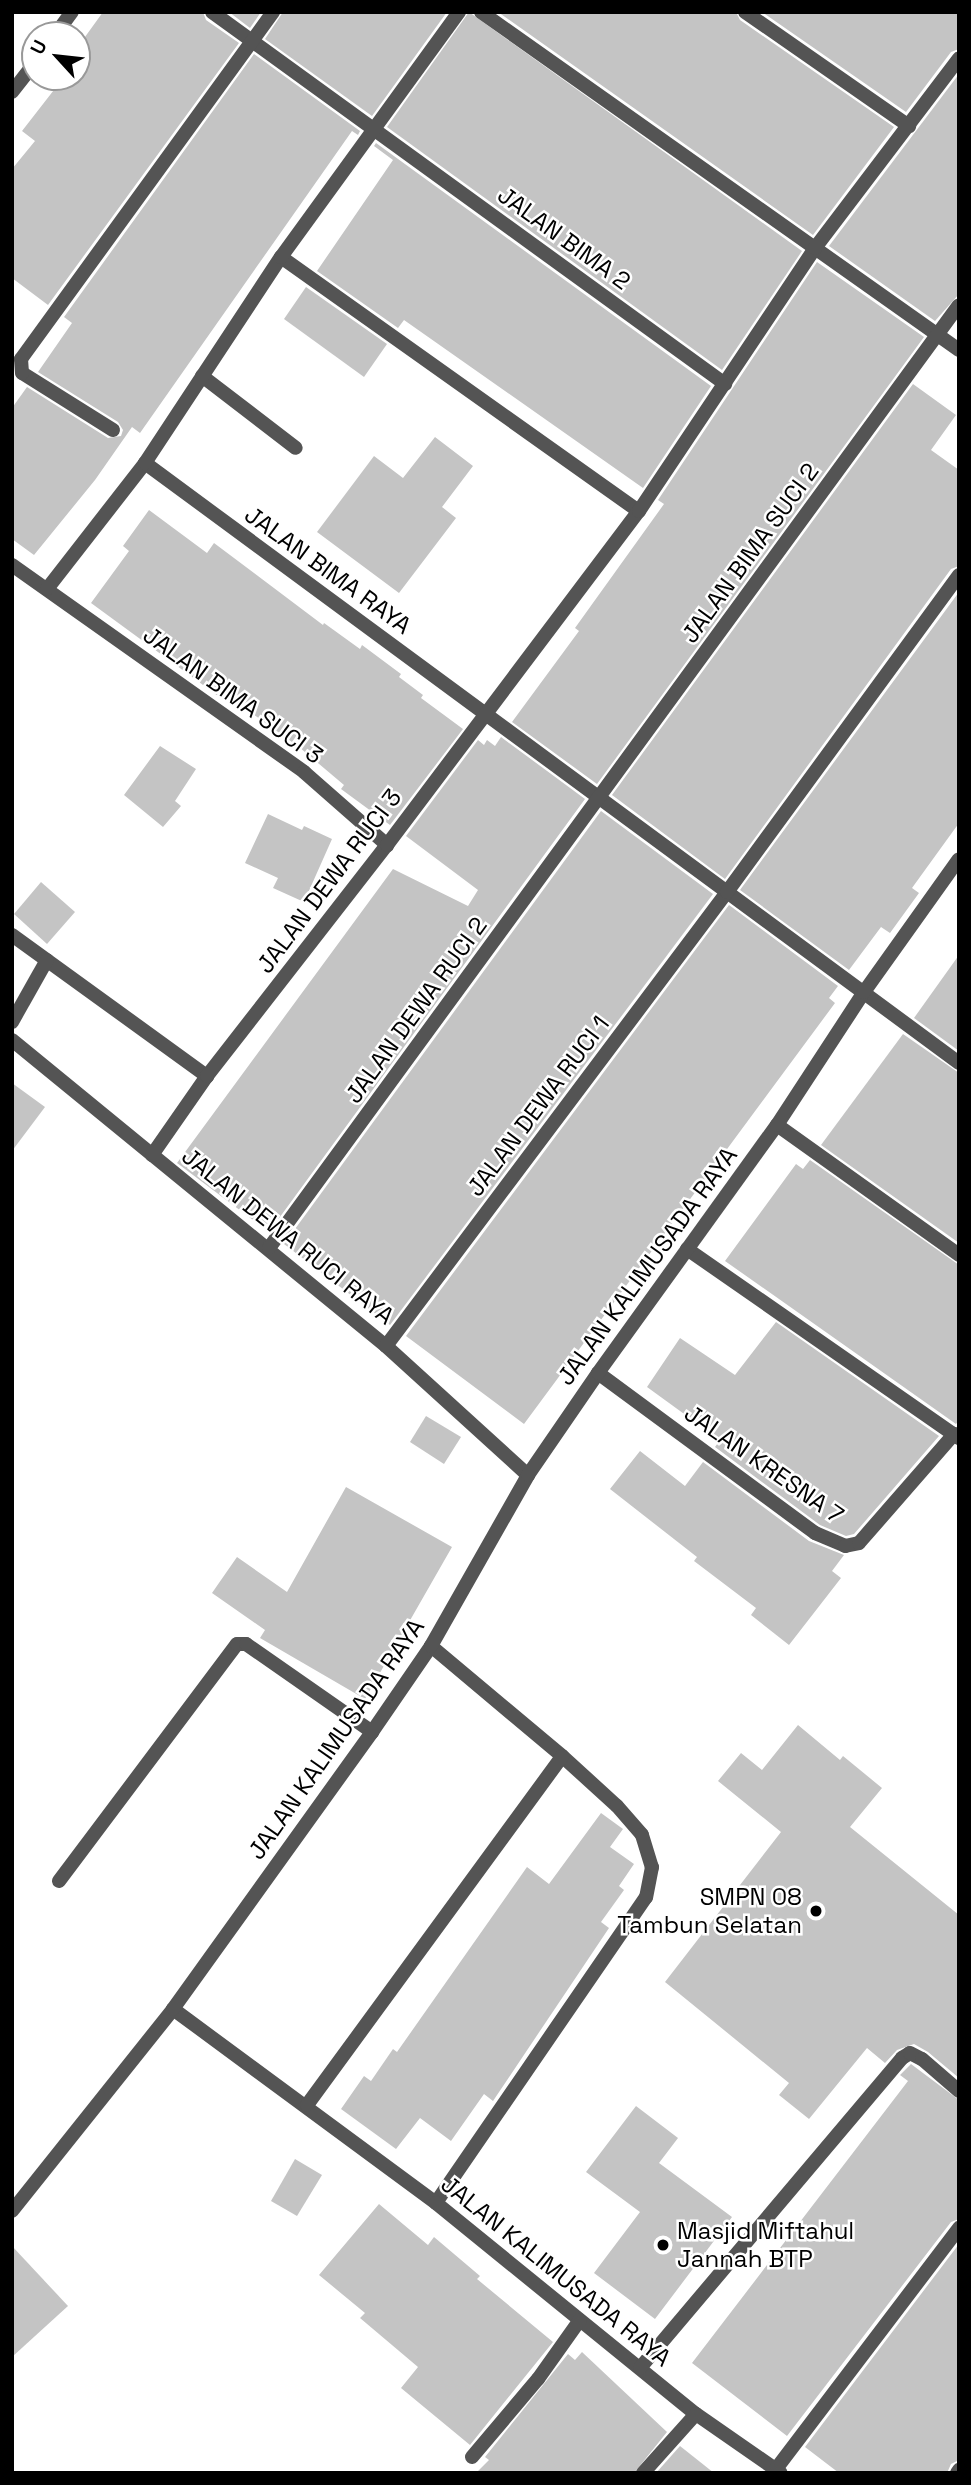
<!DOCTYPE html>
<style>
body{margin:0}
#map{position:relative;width:971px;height:2485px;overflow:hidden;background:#fff;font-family:"Space Grotesk",sans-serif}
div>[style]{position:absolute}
.building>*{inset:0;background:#c4c4c4}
.lane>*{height:14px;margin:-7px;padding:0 7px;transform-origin:7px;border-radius:7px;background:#545454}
.street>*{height:14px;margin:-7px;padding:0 7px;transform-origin:7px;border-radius:7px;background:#545454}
.dots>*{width:19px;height:19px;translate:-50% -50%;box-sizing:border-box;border:4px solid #fff;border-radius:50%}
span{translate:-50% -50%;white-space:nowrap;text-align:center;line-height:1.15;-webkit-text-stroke:5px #fff;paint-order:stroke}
.street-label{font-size:24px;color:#000}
.poi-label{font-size:24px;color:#000}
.right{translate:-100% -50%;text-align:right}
.left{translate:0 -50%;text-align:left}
.frame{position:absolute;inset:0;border:14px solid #000;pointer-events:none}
.north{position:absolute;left:21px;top:21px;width:70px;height:70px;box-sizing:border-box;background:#fff;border:2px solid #999;border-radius:50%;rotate:297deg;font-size:19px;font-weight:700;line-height:28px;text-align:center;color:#000}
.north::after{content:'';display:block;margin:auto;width:24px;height:32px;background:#000;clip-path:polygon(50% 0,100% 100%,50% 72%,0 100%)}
</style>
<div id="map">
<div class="building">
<div style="clip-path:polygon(103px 12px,203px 12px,206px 20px,239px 43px,48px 305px,12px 278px,12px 169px,35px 141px,22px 131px,64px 77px,77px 77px,77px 48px)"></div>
<div style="clip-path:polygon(229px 12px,261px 12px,250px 28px)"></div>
<div style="clip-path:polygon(283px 12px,447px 12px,372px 116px,265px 39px)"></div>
<div style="clip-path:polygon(469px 12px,802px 251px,722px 370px,387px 127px)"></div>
<div style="clip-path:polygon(498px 12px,736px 12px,740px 20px,894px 127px,813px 235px)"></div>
<div style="clip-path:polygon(762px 12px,959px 12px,959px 49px,951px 52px,906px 112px)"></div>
<div style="clip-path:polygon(254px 54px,360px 131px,358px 135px,352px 131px,140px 433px,132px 427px,95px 480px,34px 555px,12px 539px,12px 408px,27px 387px,108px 438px,121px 436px,123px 430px,118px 422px,38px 372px,72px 323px,64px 317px)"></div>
<div style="clip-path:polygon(959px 74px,959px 294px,935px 321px,829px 246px)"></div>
<div style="clip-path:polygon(376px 143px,711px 386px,643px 488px,404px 320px,398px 328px,317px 271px,393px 160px,374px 146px)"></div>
<div style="clip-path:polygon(817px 262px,924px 337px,597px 784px,512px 722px,579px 631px,575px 628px,664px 504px,658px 500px)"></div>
<div style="clip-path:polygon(306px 287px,387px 344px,364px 377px,284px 319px)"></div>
<div style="clip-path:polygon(913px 384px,956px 415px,931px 450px,959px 470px,959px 566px,951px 569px,725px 879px,612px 795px)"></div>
<div style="clip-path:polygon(435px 437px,473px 466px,442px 507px,456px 518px,399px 593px,317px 532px,374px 456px,403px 478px)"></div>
<div style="clip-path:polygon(149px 510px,207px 553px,214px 543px,323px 625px,324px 623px,360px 649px,362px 645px,401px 674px,399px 677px,423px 695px,421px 698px,463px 729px,390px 825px,341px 789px,344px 785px,299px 747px,232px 699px,229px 704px,91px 603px,129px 551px,123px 546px)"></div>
<div style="clip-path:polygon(959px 592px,959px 823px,912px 888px,919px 893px,890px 933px,881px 927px,849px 970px,740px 890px)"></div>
<div style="clip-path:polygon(501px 737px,585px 799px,269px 1232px,177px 1163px,393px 869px,468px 906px,478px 890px,406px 836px,478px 740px,484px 745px,487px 740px,495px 746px)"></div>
<div style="clip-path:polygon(160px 746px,196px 769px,175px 801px,181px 806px,163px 827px,124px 795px)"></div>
<div style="clip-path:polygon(601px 811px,713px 894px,390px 1325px,284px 1244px)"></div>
<div style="clip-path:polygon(268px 814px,302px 830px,304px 826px,332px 839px,304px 902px,273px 888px,278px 878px,245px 863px)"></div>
<div style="clip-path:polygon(41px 882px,75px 912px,47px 944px,14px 914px)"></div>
<div style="clip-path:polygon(729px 905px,838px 986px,829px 998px,835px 1003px,524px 1424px,406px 1336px)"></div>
<div style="clip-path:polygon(959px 955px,959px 1051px,914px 1018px)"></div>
<div style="clip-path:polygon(903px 1034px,959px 1073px,959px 1243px,821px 1145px)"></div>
<div style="clip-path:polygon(12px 1083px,45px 1107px,12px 1151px)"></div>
<div style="clip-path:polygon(810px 1160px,959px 1265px,959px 1420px,956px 1424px,725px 1261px,796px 1164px,803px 1169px)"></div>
<div style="clip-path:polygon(776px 1322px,939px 1436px,854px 1534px,846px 1536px,820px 1525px,715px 1447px,720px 1440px,647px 1387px,680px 1338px,735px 1375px)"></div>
<div style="clip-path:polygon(426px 1416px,461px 1437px,444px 1464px,410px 1442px)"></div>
<div style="clip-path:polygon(640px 1451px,685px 1486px,703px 1462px,809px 1541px,844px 1555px,832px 1571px,841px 1578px,789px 1645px,751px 1615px,756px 1608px,694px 1561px,697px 1557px,610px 1489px)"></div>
<div style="clip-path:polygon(346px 1487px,452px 1547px,365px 1699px,260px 1638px,265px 1630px,212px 1593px,237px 1557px,287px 1592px)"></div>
<div style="clip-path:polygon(798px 1725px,840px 1760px,843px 1756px,882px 1788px,850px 1827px,959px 1915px,959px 2078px,928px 2052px,914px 2044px,897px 2050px,885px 2063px,867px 2048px,809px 2119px,779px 2095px,789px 2083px,665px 1982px,781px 1832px,718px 1781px,741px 1753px,762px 1770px)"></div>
<div style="clip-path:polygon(601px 1813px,623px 1829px,610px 1847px,634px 1864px,619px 1886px,624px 1890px,601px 1922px,609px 1928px,493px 2101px,484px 2094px,451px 2141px,420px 2118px,396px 2149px,341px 2109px,364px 2076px,371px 2081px,393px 2049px,397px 2052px,527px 1867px,549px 1884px)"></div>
<div style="clip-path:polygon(911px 2064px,959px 2100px,959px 2219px,951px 2222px,787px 2436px,692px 2363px,908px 2081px,900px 2075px)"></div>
<div style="clip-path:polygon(636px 2106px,678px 2138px,659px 2163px,732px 2217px,655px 2319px,594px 2273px,640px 2212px,586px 2172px)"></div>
<div style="clip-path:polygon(295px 2159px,322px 2175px,297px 2216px,271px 2201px)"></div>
<div style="clip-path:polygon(379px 2204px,428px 2245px,434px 2237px,480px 2276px,477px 2279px,553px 2342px,470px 2445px,401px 2388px,418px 2367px,360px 2318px,365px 2313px,319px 2275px)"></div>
<div style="clip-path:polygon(959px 2244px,959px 2460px,951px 2464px,947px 2473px,839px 2473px,805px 2447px)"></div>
<div style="clip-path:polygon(12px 2246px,68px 2306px,12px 2357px)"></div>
<div style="clip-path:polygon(582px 2352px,667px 2432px,634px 2473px,476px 2473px,489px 2460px,485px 2457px,568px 2354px,575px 2360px)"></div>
<div style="clip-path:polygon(680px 2446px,714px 2473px,656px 2473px)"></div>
</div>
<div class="lane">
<div style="left:202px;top:376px;width:118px;rotate:37.5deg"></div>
</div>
<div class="street">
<div style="left:212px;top:12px;width:634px;rotate:35.95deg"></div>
<div style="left:481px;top:12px;width:585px;rotate:35.26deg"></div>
<div style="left:745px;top:12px;width:200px;rotate:34.8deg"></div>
<div style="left:55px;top:35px;width:29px;rotate:-54deg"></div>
<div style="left:12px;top:92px;width:37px;rotate:-52deg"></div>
<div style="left:281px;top:257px;width:439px;rotate:35.4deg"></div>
<div style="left:113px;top:430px;width:107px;rotate:-147.9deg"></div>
<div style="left:22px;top:373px;width:14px;rotate:-94deg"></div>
<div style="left:21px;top:359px;width:429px;rotate:-54deg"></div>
<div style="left:145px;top:463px;width:1011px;rotate:36.39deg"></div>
<div style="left:12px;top:565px;width:358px;rotate:35.3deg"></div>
<div style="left:304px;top:772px;width:111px;rotate:41.3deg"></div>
<div style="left:47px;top:589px;width:160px;rotate:-52.1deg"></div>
<div style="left:145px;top:463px;width:247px;rotate:-56.6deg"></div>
<div style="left:281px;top:257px;width:303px;rotate:-54deg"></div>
<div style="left:12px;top:935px;width:241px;rotate:35.9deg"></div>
<div style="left:12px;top:1022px;width:71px;rotate:-60.6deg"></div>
<div style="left:12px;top:1040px;width:483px;rotate:39.3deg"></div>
<div style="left:386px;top:1346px;width:192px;rotate:42.3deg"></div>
<div style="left:777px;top:1125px;width:224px;rotate:35.5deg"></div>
<div style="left:152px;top:1155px;width:96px;rotate:-55.2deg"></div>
<div style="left:207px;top:1076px;width:293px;rotate:-52.1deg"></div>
<div style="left:387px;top:845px;width:418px;rotate:-53deg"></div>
<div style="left:639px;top:511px;width:316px;rotate:-56.2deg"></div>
<div style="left:815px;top:248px;width:238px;rotate:-52.8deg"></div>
<div style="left:269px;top:1248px;width:1168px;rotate:-53.81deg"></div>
<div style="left:687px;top:1249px;width:331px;rotate:34.8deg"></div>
<div style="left:386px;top:1346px;width:568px;rotate:-53.09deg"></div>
<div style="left:727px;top:892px;width:393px;rotate:-53.8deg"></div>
<div style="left:598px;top:1373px;width:270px;rotate:36.4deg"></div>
<div style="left:815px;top:1533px;width:33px;rotate:23deg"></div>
<div style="left:845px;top:1546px;width:14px;rotate:-12deg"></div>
<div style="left:859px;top:1543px;width:145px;rotate:-48.9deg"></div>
<div style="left:431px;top:1646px;width:171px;rotate:40deg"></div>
<div style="left:562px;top:1756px;width:74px;rotate:42.3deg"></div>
<div style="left:617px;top:1806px;width:38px;rotate:49deg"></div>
<div style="left:642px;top:1835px;width:34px;rotate:73deg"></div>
<div style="left:652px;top:1867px;width:31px;rotate:101deg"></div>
<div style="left:646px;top:1897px;width:371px;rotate:124.5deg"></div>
<div style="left:59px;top:1881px;width:296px;rotate:-53.1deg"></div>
<div style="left:237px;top:1644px;width:9px"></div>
<div style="left:246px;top:1644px;width:154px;rotate:34.9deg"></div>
<div style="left:173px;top:2009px;width:327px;rotate:36.4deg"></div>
<div style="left:436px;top:2203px;width:335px;rotate:39.1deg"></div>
<div style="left:696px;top:2414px;width:103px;rotate:34.8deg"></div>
<div style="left:307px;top:2105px;width:432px;rotate:-53.8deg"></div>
<div style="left:12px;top:2211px;width:258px;rotate:-51.4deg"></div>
<div style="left:173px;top:2009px;width:341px;rotate:-54.3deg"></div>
<div style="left:372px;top:1732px;width:104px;rotate:-55.5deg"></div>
<div style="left:431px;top:1646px;width:197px;rotate:-60.4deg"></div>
<div style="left:528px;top:1475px;width:124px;rotate:-55.5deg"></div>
<div style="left:598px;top:1373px;width:306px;rotate:-54.2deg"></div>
<div style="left:777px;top:1125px;width:159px;rotate:-56.8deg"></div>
<div style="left:864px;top:992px;width:163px;rotate:-54.5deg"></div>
<div style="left:640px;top:2368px;width:406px;rotate:-49.8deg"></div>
<div style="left:902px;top:2058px;width:9px;rotate:-32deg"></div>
<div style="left:910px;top:2053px;width:13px;rotate:27deg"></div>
<div style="left:922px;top:2059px;width:49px;rotate:40.9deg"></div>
<div style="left:472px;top:2457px;width:102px;rotate:-49.8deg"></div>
<div style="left:538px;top:2379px;width:72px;rotate:-54.6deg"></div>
<div style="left:776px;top:2469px;width:303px;rotate:-52.8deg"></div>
<div style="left:643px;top:2473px;width:79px;rotate:-48.1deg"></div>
<div style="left:957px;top:2473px;width:4px;rotate:-56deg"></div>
</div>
<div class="dots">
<div style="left:816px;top:1911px;background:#000"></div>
<div style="left:663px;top:2245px;background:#000"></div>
</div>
<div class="street-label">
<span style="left:564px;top:238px;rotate:36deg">JALAN BIMA 2</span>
<span style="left:750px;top:553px;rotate:-54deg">JALAN BIMA SUCI 2</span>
<span style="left:328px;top:570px;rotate:36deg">JALAN BIMA RAYA</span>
<span style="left:233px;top:695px;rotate:36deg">JALAN BIMA SUCI 3</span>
<span style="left:329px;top:881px;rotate:-53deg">JALAN DEWA RUCI 3</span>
<span style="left:416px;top:1010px;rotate:-54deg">JALAN DEWA RUCI 2</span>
<span style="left:538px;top:1106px;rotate:-53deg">JALAN DEWA RUCI 1</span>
<span style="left:288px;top:1236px;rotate:39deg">JALAN DEWA RUCI RAYA</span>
<span style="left:647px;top:1266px;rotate:-54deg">JALAN KALIMUSADA RAYA</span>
<span style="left:764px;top:1464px;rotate:35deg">JALAN KRESNA 7</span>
<span style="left:336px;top:1739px;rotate:-55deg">JALAN KALIMUSADA RAYA</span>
<span style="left:556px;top:2271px;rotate:39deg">JALAN KALIMUSADA RAYA</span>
</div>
<div class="poi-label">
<span class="right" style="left:802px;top:1911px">SMPN 08<br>Tambun Selatan</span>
<span class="left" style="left:677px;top:2245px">Masjid Miftahul<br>Jannah BTP</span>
</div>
<div class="frame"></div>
<div class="north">U</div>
</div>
